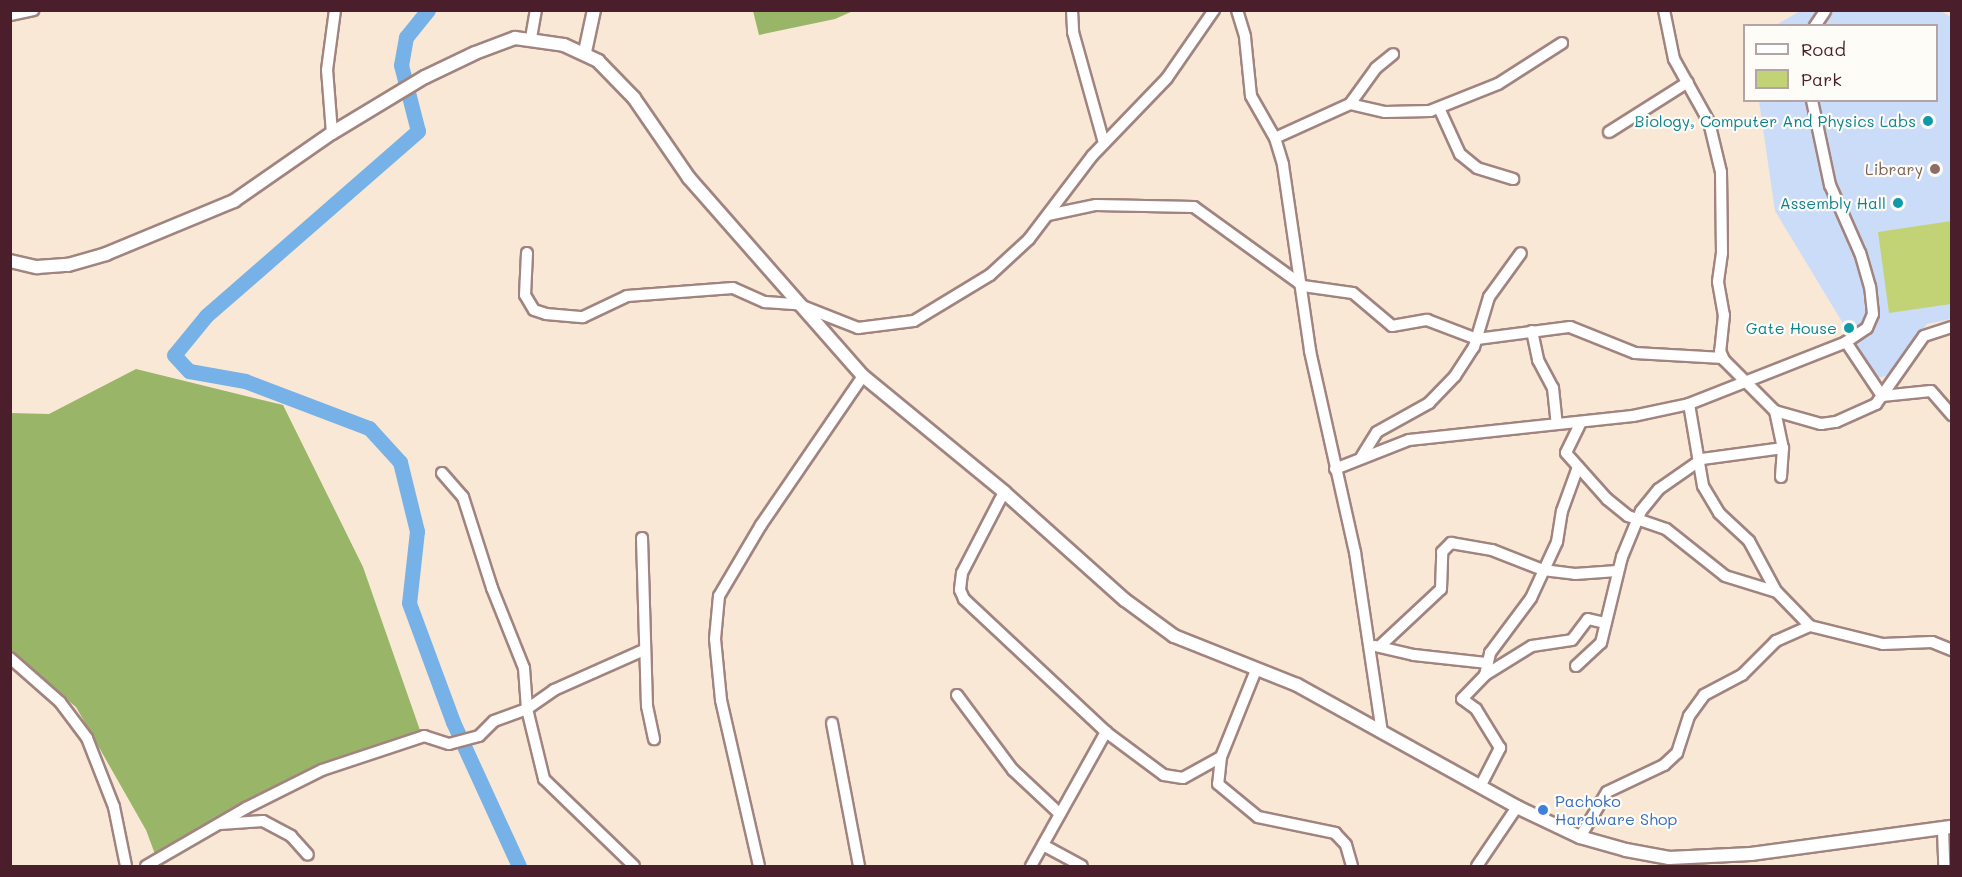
<!DOCTYPE html>
<style>
body{margin:0}
#map{position:relative;width:1962px;height:877px;overflow:hidden;background:#f8e8d5;font-family:Mali,sans-serif}
div>[style]{position:absolute}
.built>*{inset:0;background:#cbdcf9}
.green>*{inset:0;background:#c2d376}
.forest>*{inset:0;background:#99b567}
.river>*{height:15px;margin:-7.5px;padding:0 7.5px;transform-origin:7.5px;border-radius:7.5px;background:#76b1e7}
.roads{filter:drop-shadow(2px 0 #a18480) drop-shadow(-2px 0 #a18480) drop-shadow(0 2px #a18480) drop-shadow(0 -2px #a18480)}
.minor>*{height:10px;margin:-5px;padding:0 5px;transform-origin:5px;border-radius:5px;background:#fff}
.tertiary>*{height:12px;margin:-6px;padding:0 6px;transform-origin:6px;border-radius:6px;background:#fff}
.dots>*{width:16px;height:16px;translate:-50% -50%;box-sizing:border-box;border:3px solid #fdfcf7;border-radius:50%}
span{translate:-50% -50%;white-space:nowrap;text-align:center;line-height:1.15;-webkit-text-stroke:4.5px #fdfcf7;paint-order:stroke}
.culture-label{font-size:16px;color:#0d838f}
.right{translate:-100% -50%;text-align:right}
.education-label{font-size:16px;color:#785e54}
.shop-label{font-size:16px;color:#366cbe}
.left{translate:0 -50%;text-align:left}
.frame{position:absolute;inset:0;border:12px solid #4a1f2b;pointer-events:none}
.legend{position:absolute;left:1743px;top:24px;width:195px;height:78px;box-sizing:border-box;background:#fdfcf7;border:2px solid #b5a4a5;margin:0;padding:8px 10px;list-style:none;font-size:18px;color:#4a1f2b}
.legend li{display:flex;align-items:center;gap:12px;height:30px}
.legend b{width:30px;border:2px solid #b5a4a5}
</style>
<div id="map">
<div class="built">
<div style="clip-path:polygon(1802px 10px,1939px 10px,1951px 17px,1951px 319px,1927px 324px,1886px 376px,1876px 378px,1775px 211px,1759px 101px,1936px 100px,1936px 26px,1776px 25px)"></div>
</div>
<div class="green">
<div style="clip-path:polygon(1951px 221px,1951px 304px,1889px 313px,1878px 232px)"></div>
</div>
<div class="forest">
<div style="clip-path:polygon(753px 11px,753px 10px,853px 11px,835px 19px,759px 35px)"></div>
<div style="clip-path:polygon(136px 369px,283px 405px,363px 567px,422px 736px,312px 767px,158px 862px,146px 830px,76px 707px,11px 653px,10px 413px,49px 414px)"></div>
</div>
<div class="river">
<div style="left:428px;top:10px;width:35px;rotate:129deg"></div>
<div style="left:406px;top:37px;width:28px;rotate:100deg"></div>
<div style="left:401px;top:65px;width:68px;rotate:75.6deg"></div>
<div style="left:418px;top:131px;width:281px;rotate:138.9deg"></div>
<div style="left:206px;top:316px;width:50px;rotate:129.4deg"></div>
<div style="left:174px;top:355px;width:22px;rotate:47deg"></div>
<div style="left:189px;top:371px;width:57px;rotate:10.1deg"></div>
<div style="left:245px;top:381px;width:133px;rotate:20.8deg"></div>
<div style="left:369px;top:428px;width:46px;rotate:47.6deg"></div>
<div style="left:400px;top:462px;width:71px;rotate:76.2deg"></div>
<div style="left:417px;top:531px;width:72px;rotate:96.3deg"></div>
<div style="left:409px;top:603px;width:127px;rotate:69.7deg"></div>
<div style="left:453px;top:722px;width:158px;rotate:65.4deg"></div>
</div>
<div class="roads">
<div class="minor">
<div style="left:1072px;top:10px;width:22px;rotate:87deg"></div>
<div style="left:1073px;top:32px;width:115px;rotate:74.4deg"></div>
<div style="left:1237px;top:10px;width:28px;rotate:73deg"></div>
<div style="left:1245px;top:37px;width:59px;rotate:84.2deg"></div>
<div style="left:1251px;top:96px;width:48px;rotate:60.3deg"></div>
<div style="left:1275px;top:138px;width:28px;rotate:73deg"></div>
<div style="left:1283px;top:165px;width:188px;rotate:81.7deg"></div>
<div style="left:1310px;top:351px;width:206px;rotate:77.4deg"></div>
<div style="left:1355px;top:552px;width:183px;rotate:81.5deg"></div>
<div style="left:1664px;top:10px;width:50px;rotate:78.5deg"></div>
<div style="left:1674px;top:59px;width:72px;rotate:60.9deg"></div>
<div style="left:1709px;top:122px;width:51px;rotate:76.5deg"></div>
<div style="left:1721px;top:172px;width:81px;rotate:89.3deg"></div>
<div style="left:1722px;top:253px;width:29px;rotate:98deg"></div>
<div style="left:1718px;top:282px;width:34px;rotate:80deg"></div>
<div style="left:1724px;top:315px;width:36px;rotate:96deg"></div>
<div style="left:1720px;top:351px;width:10px;rotate:66deg"></div>
<div style="left:1724px;top:360px;width:72px;rotate:45deg"></div>
<div style="left:1775px;top:411px;width:48px;rotate:15.8deg"></div>
<div style="left:1821px;top:424px;width:15px;rotate:-8deg"></div>
<div style="left:1836px;top:422px;width:44px;rotate:-24.2deg"></div>
<div style="left:1876px;top:404px;width:83px;rotate:-54.8deg"></div>
<div style="left:1924px;top:336px;width:29px;rotate:-18deg"></div>
<div style="left:10px;top:15px;width:24px;rotate:-12deg"></div>
<div style="left:1815px;top:26px;width:18px;rotate:-56deg"></div>
<div style="left:531px;top:38px;width:28px;rotate:-80deg"></div>
<div style="left:1350px;top:104px;width:36px;rotate:13deg"></div>
<div style="left:1385px;top:112px;width:45px;rotate:-1.3deg"></div>
<div style="left:1430px;top:111px;width:73px;rotate:-21.7deg"></div>
<div style="left:1498px;top:84px;width:76px;rotate:-32.6deg"></div>
<div style="left:1439px;top:108px;width:51px;rotate:65.5deg"></div>
<div style="left:1460px;top:154px;width:22px;rotate:39deg"></div>
<div style="left:1477px;top:168px;width:38px;rotate:17deg"></div>
<div style="left:1609px;top:132px;width:93px;rotate:-32.3deg"></div>
<div style="left:332px;top:133px;width:63px;rotate:-94.5deg"></div>
<div style="left:327px;top:70px;width:61px;rotate:-82.4deg"></div>
<div style="left:1275px;top:138px;width:82px;rotate:-24.4deg"></div>
<div style="left:1350px;top:104px;width:44px;rotate:-54.2deg"></div>
<div style="left:1376px;top:68px;width:22px;rotate:-39deg"></div>
<div style="left:1048px;top:215px;width:49px;rotate:-11.8deg"></div>
<div style="left:1096px;top:205px;width:98px;rotate:1.2deg"></div>
<div style="left:1194px;top:207px;width:135px;rotate:35.9deg"></div>
<div style="left:1303px;top:286px;width:50px;rotate:8deg"></div>
<div style="left:1353px;top:293px;width:51px;rotate:40.2deg"></div>
<div style="left:1392px;top:326px;width:36px;rotate:-10deg"></div>
<div style="left:1427px;top:320px;width:53px;rotate:20.8deg"></div>
<div style="left:1477px;top:339px;width:94px;rotate:-7.4deg"></div>
<div style="left:1570px;top:327px;width:70px;rotate:21.8deg"></div>
<div style="left:1635px;top:353px;width:88px;rotate:3.3deg"></div>
<div style="left:527px;top:253px;width:42px;rotate:92.7deg"></div>
<div style="left:525px;top:295px;width:17px;rotate:59deg"></div>
<div style="left:534px;top:310px;width:13px;rotate:18deg"></div>
<div style="left:546px;top:314px;width:37px;rotate:5deg"></div>
<div style="left:583px;top:317px;width:49px;rotate:-25.5deg"></div>
<div style="left:627px;top:296px;width:106px;rotate:-4.3deg"></div>
<div style="left:733px;top:288px;width:35px;rotate:24deg"></div>
<div style="left:765px;top:302px;width:32px;rotate:4deg"></div>
<div style="left:797px;top:304px;width:66px;rotate:21.5deg"></div>
<div style="left:858px;top:328px;width:56px;rotate:-7.1deg"></div>
<div style="left:914px;top:321px;width:89px;rotate:-31.2deg"></div>
<div style="left:990px;top:275px;width:53px;rotate:-42.7deg"></div>
<div style="left:1029px;top:239px;width:104px;rotate:-52.8deg"></div>
<div style="left:1092px;top:156px;width:108px;rotate:-46.1deg"></div>
<div style="left:1167px;top:78px;width:83px;rotate:-55.3deg"></div>
<div style="left:1532px;top:331px;width:30px;rotate:78deg"></div>
<div style="left:1538px;top:360px;width:32px;rotate:62deg"></div>
<div style="left:1553px;top:388px;width:36px;rotate:84deg"></div>
<div style="left:1846px;top:342px;width:65px;rotate:56.3deg"></div>
<div style="left:1882px;top:396px;width:49px;rotate:-5.8deg"></div>
<div style="left:1931px;top:391px;width:32px;rotate:49deg"></div>
<div style="left:1689px;top:404px;width:83px;rotate:80.3deg"></div>
<div style="left:1703px;top:486px;width:31px;rotate:59deg"></div>
<div style="left:1719px;top:513px;width:41px;rotate:43deg"></div>
<div style="left:1749px;top:541px;width:55px;rotate:61.6deg"></div>
<div style="left:1775px;top:411px;width:38px;rotate:78deg"></div>
<div style="left:1783px;top:448px;width:29px;rotate:94deg"></div>
<div style="left:1581px;top:422px;width:34px;rotate:116deg"></div>
<div style="left:1566px;top:453px;width:62px;rotate:48.3deg"></div>
<div style="left:1607px;top:499px;width:27px;rotate:39deg"></div>
<div style="left:1628px;top:516px;width:40px;rotate:18.9deg"></div>
<div style="left:1666px;top:529px;width:75px;rotate:38.5deg"></div>
<div style="left:1725px;top:576px;width:54px;rotate:17.1deg"></div>
<div style="left:1777px;top:592px;width:47px;rotate:45.9deg"></div>
<div style="left:1810px;top:626px;width:75px;rotate:13.9deg"></div>
<div style="left:1883px;top:644px;width:49px;rotate:-2.3deg"></div>
<div style="left:1932px;top:642px;width:22px;rotate:22deg"></div>
<div style="left:1362px;top:456px;width:28px;rotate:-58deg"></div>
<div style="left:1377px;top:432px;width:60px;rotate:-29.1deg"></div>
<div style="left:1429px;top:403px;width:37px;rotate:-46deg"></div>
<div style="left:1455px;top:376px;width:35px;rotate:-57deg"></div>
<div style="left:1474px;top:347px;width:52px;rotate:-73.3deg"></div>
<div style="left:1489px;top:297px;width:54px;rotate:-54deg"></div>
<div style="left:1335px;top:469px;width:79px;rotate:-21.4deg"></div>
<div style="left:1409px;top:440px;width:225px;rotate:-6.1deg"></div>
<div style="left:1633px;top:416px;width:57px;rotate:-12.1deg"></div>
<div style="left:1689px;top:404px;width:169px;rotate:-21.5deg"></div>
<div style="left:1846px;top:342px;width:25px;rotate:-34deg"></div>
<div style="left:1867px;top:328px;width:15px;rotate:-67deg"></div>
<div style="left:1873px;top:314px;width:27px;rotate:-96deg"></div>
<div style="left:1870px;top:287px;width:35px;rotate:-106deg"></div>
<div style="left:1860px;top:253px;width:74px;rotate:-113.8deg"></div>
<div style="left:1830px;top:185px;width:87px;rotate:-102deg"></div>
<div style="left:442px;top:473px;width:32px;rotate:49deg"></div>
<div style="left:463px;top:497px;width:96px;rotate:72.3deg"></div>
<div style="left:492px;top:588px;width:86px;rotate:68.2deg"></div>
<div style="left:524px;top:668px;width:41px;rotate:85.8deg"></div>
<div style="left:527px;top:709px;width:72px;rotate:76.3deg"></div>
<div style="left:544px;top:779px;width:125px;rotate:44deg"></div>
<div style="left:1004px;top:492px;width:91px;rotate:117.4deg"></div>
<div style="left:962px;top:573px;width:17px;rotate:97deg"></div>
<div style="left:960px;top:590px;width:10px;rotate:66deg"></div>
<div style="left:964px;top:599px;width:195px;rotate:43.1deg"></div>
<div style="left:1106px;top:732px;width:72px;rotate:36.6deg"></div>
<div style="left:1164px;top:775px;width:19px;rotate:9deg"></div>
<div style="left:1183px;top:778px;width:43px;rotate:-28.9deg"></div>
<div style="left:642px;top:538px;width:168px;rotate:88.3deg"></div>
<div style="left:647px;top:706px;width:34px;rotate:78deg"></div>
<div style="left:1375px;top:646px;width:40px;rotate:13deg"></div>
<div style="left:1414px;top:655px;width:72px;rotate:6.3deg"></div>
<div style="left:1380px;top:646px;width:83px;rotate:-43.1deg"></div>
<div style="left:1441px;top:589px;width:37px;rotate:-88deg"></div>
<div style="left:1442px;top:552px;width:13px;rotate:-45deg"></div>
<div style="left:1451px;top:543px;width:42px;rotate:9.7deg"></div>
<div style="left:1492px;top:550px;width:55px;rotate:21.4deg"></div>
<div style="left:1543px;top:570px;width:32px;rotate:7deg"></div>
<div style="left:1575px;top:574px;width:42px;rotate:-4.1deg"></div>
<div style="left:10px;top:658px;width:67px;rotate:41.3deg"></div>
<div style="left:60px;top:702px;width:45px;rotate:53.1deg"></div>
<div style="left:87px;top:738px;width:74px;rotate:68.6deg"></div>
<div style="left:114px;top:807px;width:60px;rotate:78.5deg"></div>
<div style="left:1576px;top:666px;width:34px;rotate:-43deg"></div>
<div style="left:1601px;top:643px;width:89px;rotate:-76.3deg"></div>
<div style="left:1622px;top:557px;width:50px;rotate:-67.6deg"></div>
<div style="left:1641px;top:511px;width:28px;rotate:-51deg"></div>
<div style="left:1659px;top:489px;width:52px;rotate:-34.9deg"></div>
<div style="left:1702px;top:459px;width:82px;rotate:-7.7deg"></div>
<div style="left:1256px;top:670px;width:94px;rotate:111.9deg"></div>
<div style="left:1221px;top:757px;width:27px;rotate:96deg"></div>
<div style="left:1218px;top:784px;width:52px;rotate:39.5deg"></div>
<div style="left:1258px;top:817px;width:79px;rotate:11.7deg"></div>
<div style="left:1335px;top:833px;width:16px;rotate:47deg"></div>
<div style="left:1346px;top:845px;width:22px;rotate:74deg"></div>
<div style="left:1485px;top:675px;width:55px;rotate:-31.7deg"></div>
<div style="left:1532px;top:646px;width:40px;rotate:-8.5deg"></div>
<div style="left:1572px;top:640px;width:26px;rotate:-53deg"></div>
<div style="left:1588px;top:619px;width:18px;rotate:13deg"></div>
<div style="left:957px;top:695px;width:94px;rotate:53.3deg"></div>
<div style="left:1013px;top:770px;width:64px;rotate:43.1deg"></div>
<div style="left:832px;top:723px;width:146px;rotate:79.3deg"></div>
<div style="left:1481px;top:785px;width:42px;rotate:-62.8deg"></div>
<div style="left:1500px;top:748px;width:46px;rotate:-121.6deg"></div>
<div style="left:1476px;top:709px;width:17px;rotate:-144deg"></div>
<div style="left:1462px;top:699px;width:33px;rotate:-46deg"></div>
<div style="left:1485px;top:675px;width:23px;rotate:-77deg"></div>
<div style="left:1490px;top:653px;width:69px;rotate:-53.3deg"></div>
<div style="left:1531px;top:598px;width:62px;rotate:-65.1deg"></div>
<div style="left:1557px;top:542px;width:31px;rotate:-81deg"></div>
<div style="left:1562px;top:511px;width:47px;rotate:-70deg"></div>
<div style="left:220px;top:824px;width:43px;rotate:-4deg"></div>
<div style="left:263px;top:821px;width:32px;rotate:28deg"></div>
<div style="left:291px;top:836px;width:25px;rotate:48deg"></div>
<div style="left:1943px;top:829px;width:37px;rotate:88deg"></div>
<div style="left:1580px;top:837px;width:52px;rotate:-59deg"></div>
<div style="left:1607px;top:792px;width:63px;rotate:-25.3deg"></div>
<div style="left:1664px;top:765px;width:18px;rotate:-43deg"></div>
<div style="left:1677px;top:753px;width:39px;rotate:-72deg"></div>
<div style="left:1689px;top:716px;width:26px;rotate:-54deg"></div>
<div style="left:1704px;top:695px;width:43px;rotate:-27.8deg"></div>
<div style="left:1742px;top:675px;width:48px;rotate:-45deg"></div>
<div style="left:1776px;top:641px;width:37px;rotate:-24deg"></div>
<div style="left:1043px;top:845px;width:44px;rotate:28.3deg"></div>
<div style="left:146px;top:866px;width:116px;rotate:-30.1deg"></div>
<div style="left:246px;top:808px;width:85px;rotate:-26.6deg"></div>
<div style="left:322px;top:770px;width:108px;rotate:-18.4deg"></div>
<div style="left:424px;top:736px;width:26px;rotate:18deg"></div>
<div style="left:449px;top:744px;width:31px;rotate:-15deg"></div>
<div style="left:479px;top:736px;width:21px;rotate:-45deg"></div>
<div style="left:494px;top:721px;width:35px;rotate:-20deg"></div>
<div style="left:527px;top:709px;width:33px;rotate:-35deg"></div>
<div style="left:554px;top:690px;width:98px;rotate:-24deg"></div>
<div style="left:759px;top:866px;width:170px;rotate:-102.9deg"></div>
<div style="left:721px;top:700px;width:61px;rotate:-95.6deg"></div>
<div style="left:715px;top:639px;width:43px;rotate:-84.7deg"></div>
<div style="left:719px;top:596px;width:82px;rotate:-59.4deg"></div>
<div style="left:761px;top:525px;width:181px;rotate:-55.6deg"></div>
<div style="left:1031px;top:866px;width:154px;rotate:-60.8deg"></div>
<div style="left:1477px;top:866px;width:71px;rotate:-55.9deg"></div>
</div>
<div class="tertiary">
<div style="left:585px;top:52px;width:43px;rotate:-77.9deg"></div>
<div style="left:10px;top:261px;width:28px;rotate:13deg"></div>
<div style="left:37px;top:267px;width:31px;rotate:-4deg"></div>
<div style="left:68px;top:265px;width:40px;rotate:-16deg"></div>
<div style="left:106px;top:254px;width:139px;rotate:-22.5deg"></div>
<div style="left:234px;top:201px;width:119px;rotate:-34.8deg"></div>
<div style="left:332px;top:133px;width:109px;rotate:-31.1deg"></div>
<div style="left:425px;top:77px;width:55px;rotate:-25.6deg"></div>
<div style="left:475px;top:53px;width:43px;rotate:-20.6deg"></div>
<div style="left:515px;top:38px;width:49px;rotate:8.1deg"></div>
<div style="left:564px;top:45px;width:38px;rotate:25deg"></div>
<div style="left:598px;top:61px;width:52px;rotate:45.8deg"></div>
<div style="left:634px;top:98px;width:97px;rotate:55.5deg"></div>
<div style="left:689px;top:178px;width:264px;rotate:48.7deg"></div>
<div style="left:863px;top:376px;width:183px;rotate:39.4deg"></div>
<div style="left:1004px;top:492px;width:162px;rotate:41.8deg"></div>
<div style="left:1125px;top:600px;width:61px;rotate:36.3deg"></div>
<div style="left:1174px;top:636px;width:132px;rotate:21.7deg"></div>
<div style="left:1297px;top:685px;width:252px;rotate:29deg"></div>
<div style="left:1517px;top:807px;width:70px;rotate:25.5deg"></div>
<div style="left:1580px;top:837px;width:48px;rotate:15.8deg"></div>
<div style="left:1626px;top:850px;width:44px;rotate:10.5deg"></div>
<div style="left:1669px;top:858px;width:82px;rotate:-2.8deg"></div>
<div style="left:1751px;top:854px;width:203px;rotate:-7.7deg"></div>
</div>
</div>
<div class="dots">
<div style="left:1928px;top:121px;background:#0f9aa8"></div>
<div style="left:1935px;top:169px;background:#8d6e63"></div>
<div style="left:1898px;top:203px;background:#0f9aa8"></div>
<div style="left:1849px;top:328px;background:#0f9aa8"></div>
<div style="left:1543px;top:810px;background:#3f7fe0"></div>
</div>
<div class="culture-label">
<span class="right" style="left:1916px;top:121px">Biology, Computer And Physics Labs</span>
<span class="right" style="left:1886px;top:203px">Assembly Hall</span>
<span class="right" style="left:1837px;top:328px">Gate House</span>
</div>
<div class="education-label">
<span class="right" style="left:1923px;top:169px">Library</span>
</div>
<div class="shop-label">
<span class="left" style="left:1555px;top:810px">Pachoko<br>Hardware Shop</span>
</div>
<div class="frame"></div>
<ul class="legend">
<li><b style="height:8px;background:#fff"></b>Road</li>
<li><b style="height:16px;background:#c2d376"></b>Park</li>
</ul>
</div>
